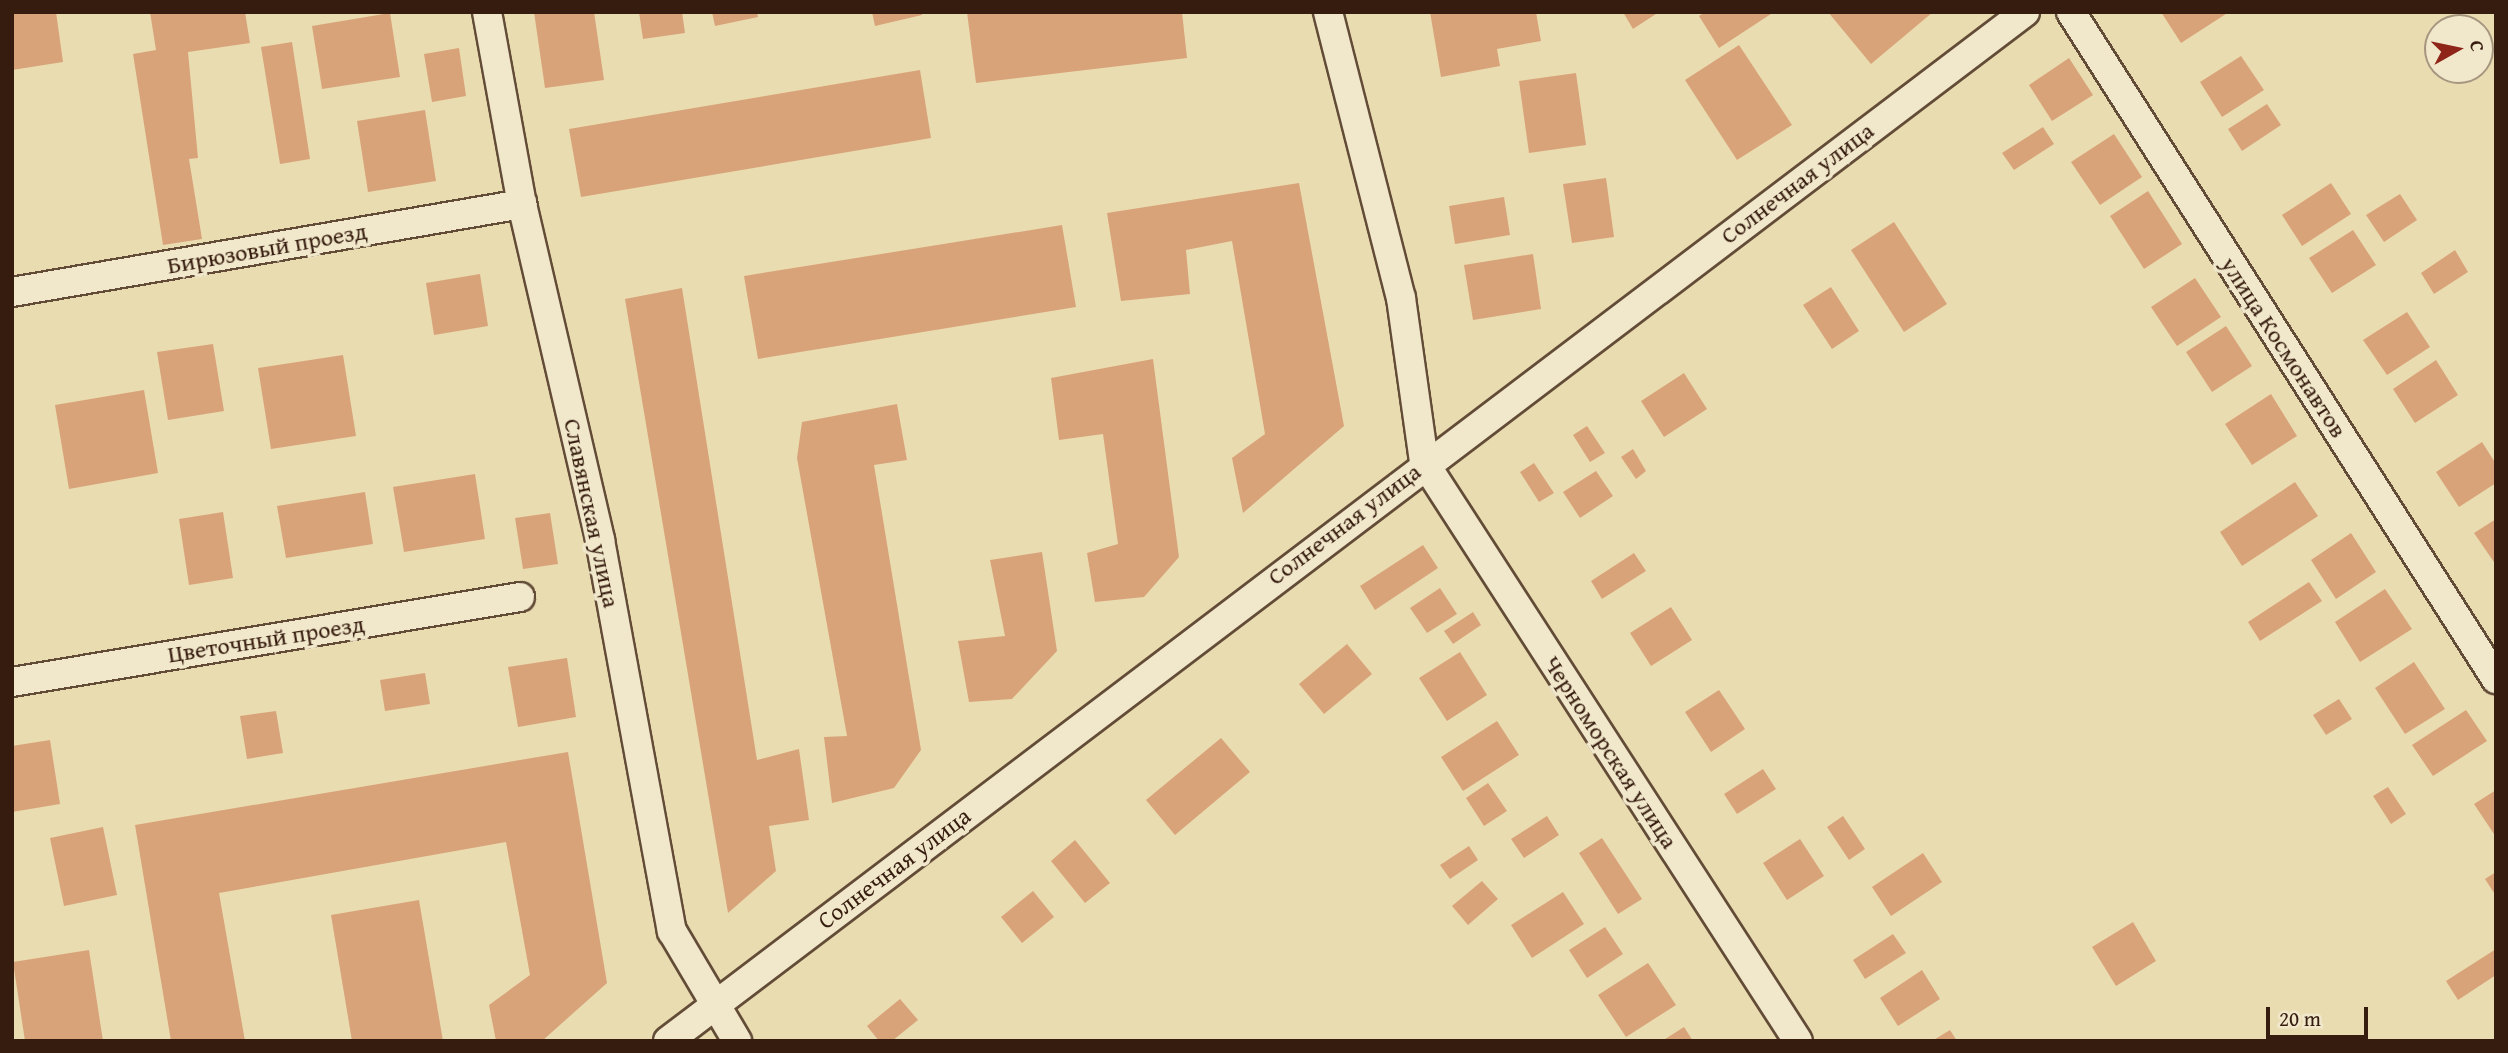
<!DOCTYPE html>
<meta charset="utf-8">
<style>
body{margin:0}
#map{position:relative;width:2508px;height:1053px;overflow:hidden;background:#eadcb1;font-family:"Gentium Book Plus",serif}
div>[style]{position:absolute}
.building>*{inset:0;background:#d9a379}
.roads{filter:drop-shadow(2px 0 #634c37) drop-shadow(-2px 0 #634c37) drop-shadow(0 2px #634c37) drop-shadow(0 -2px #634c37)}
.minor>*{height:28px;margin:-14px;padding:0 14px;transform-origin:14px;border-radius:14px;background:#f1e8cc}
span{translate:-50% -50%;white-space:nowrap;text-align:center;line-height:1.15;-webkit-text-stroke:7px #f1e8cc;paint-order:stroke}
.street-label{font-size:24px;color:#361c0e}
.frame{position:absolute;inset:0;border:14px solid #361c0e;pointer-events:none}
.north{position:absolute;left:2424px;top:14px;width:70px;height:70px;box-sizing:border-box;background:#f1e8cc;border:2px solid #a69680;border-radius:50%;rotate:81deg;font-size:19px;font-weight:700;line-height:28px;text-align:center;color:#361c0e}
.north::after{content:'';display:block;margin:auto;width:24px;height:32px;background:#8f2418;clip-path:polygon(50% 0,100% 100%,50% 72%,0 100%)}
.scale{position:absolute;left:2266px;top:1007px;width:102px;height:32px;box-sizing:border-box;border:4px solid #361c0e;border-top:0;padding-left:9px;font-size:21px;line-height:24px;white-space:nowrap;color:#361c0e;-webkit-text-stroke:5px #f1e8cc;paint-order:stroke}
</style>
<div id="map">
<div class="building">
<div style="clip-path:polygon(12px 12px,56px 12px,63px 62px,12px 70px)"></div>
<div style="clip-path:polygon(150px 12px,245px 12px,250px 43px,188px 52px,198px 158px,189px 159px,202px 239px,163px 245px,133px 54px,156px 50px)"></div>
<div style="clip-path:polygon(534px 12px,594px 12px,604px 80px,545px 88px)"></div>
<div style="clip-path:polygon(639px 12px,682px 12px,685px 33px,643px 39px)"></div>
<div style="clip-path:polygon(712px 12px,757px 12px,758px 17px,715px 26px)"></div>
<div style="clip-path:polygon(872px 12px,921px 12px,922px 15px,875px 26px)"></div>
<div style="clip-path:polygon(967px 12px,1182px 12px,1187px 58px,976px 83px)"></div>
<div style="clip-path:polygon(1430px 12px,1536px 12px,1541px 41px,1497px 49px,1500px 66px,1441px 77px)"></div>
<div style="clip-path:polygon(1623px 12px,1659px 12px,1633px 29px)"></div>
<div style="clip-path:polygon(1705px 12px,1774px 12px,1719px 48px,1699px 16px)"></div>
<div style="clip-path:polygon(1828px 12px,1933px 12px,1871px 64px)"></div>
<div style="clip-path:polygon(2161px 12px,2229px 12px,2181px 43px)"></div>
<div style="clip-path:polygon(390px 13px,400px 77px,322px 89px,312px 26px)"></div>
<div style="clip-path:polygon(292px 42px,310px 159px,280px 164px,261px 47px)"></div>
<div style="clip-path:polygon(1739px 45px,1792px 125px,1737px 160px,1685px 80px)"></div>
<div style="clip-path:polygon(459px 48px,466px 96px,432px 102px,424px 54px)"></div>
<div style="clip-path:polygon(2241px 56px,2264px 90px,2222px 117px,2200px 82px)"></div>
<div style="clip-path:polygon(2069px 58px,2093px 95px,2052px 121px,2029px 85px)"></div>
<div style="clip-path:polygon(920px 70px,931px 138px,581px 197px,569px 129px)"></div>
<div style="clip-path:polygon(1576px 73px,1586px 145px,1529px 153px,1519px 81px)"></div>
<div style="clip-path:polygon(2267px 104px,2281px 125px,2242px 151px,2228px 129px)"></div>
<div style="clip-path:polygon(425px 110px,436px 181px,368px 192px,357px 121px)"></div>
<div style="clip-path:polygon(2043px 127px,2054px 144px,2014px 170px,2002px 153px)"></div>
<div style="clip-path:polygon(2114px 134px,2142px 177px,2100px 205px,2071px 162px)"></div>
<div style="clip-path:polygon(1606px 178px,1614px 237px,1572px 243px,1563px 184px)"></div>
<div style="clip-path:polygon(1299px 183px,1344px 426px,1243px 513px,1232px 458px,1265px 434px,1232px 241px,1186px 250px,1190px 294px,1121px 301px,1107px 213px)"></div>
<div style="clip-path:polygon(2331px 183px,2351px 214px,2302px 246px,2282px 215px)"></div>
<div style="clip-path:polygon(2148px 191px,2182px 244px,2144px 269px,2110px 216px)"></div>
<div style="clip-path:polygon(2400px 194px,2417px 220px,2384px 242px,2366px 215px)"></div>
<div style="clip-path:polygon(1504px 197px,1510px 235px,1455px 244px,1449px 206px)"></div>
<div style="clip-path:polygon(1894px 222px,1947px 304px,1904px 332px,1851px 250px)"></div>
<div style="clip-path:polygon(1062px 225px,1076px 307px,758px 359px,744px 276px)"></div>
<div style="clip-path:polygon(2353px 230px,2376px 265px,2332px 293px,2309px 258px)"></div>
<div style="clip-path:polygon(2455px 250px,2468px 272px,2434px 294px,2421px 273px)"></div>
<div style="clip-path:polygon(1533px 254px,1541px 309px,1473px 320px,1464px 265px)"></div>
<div style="clip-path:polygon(480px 274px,488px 326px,434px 335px,426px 283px)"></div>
<div style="clip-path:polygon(2195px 278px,2221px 317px,2177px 346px,2151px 307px)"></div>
<div style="clip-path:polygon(1831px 287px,1859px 331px,1832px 349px,1803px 305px)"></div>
<div style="clip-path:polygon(682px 288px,757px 760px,799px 749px,809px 820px,769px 826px,776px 871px,728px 913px,625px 299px)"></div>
<div style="clip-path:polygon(2407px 312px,2430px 347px,2387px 375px,2363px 340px)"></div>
<div style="clip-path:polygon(2226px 326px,2252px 366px,2212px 392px,2186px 352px)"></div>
<div style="clip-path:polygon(213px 344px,224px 411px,168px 420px,157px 352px)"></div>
<div style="clip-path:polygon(343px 355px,356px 436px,271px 449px,258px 368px)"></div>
<div style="clip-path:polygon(1153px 359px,1179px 557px,1144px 597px,1095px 602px,1087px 553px,1118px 544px,1103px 434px,1059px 440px,1051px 378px)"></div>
<div style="clip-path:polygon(2436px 360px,2458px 395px,2415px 423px,2393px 389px)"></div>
<div style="clip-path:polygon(1684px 373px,1707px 409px,1664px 437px,1641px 401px)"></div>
<div style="clip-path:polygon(144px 390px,158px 473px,69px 489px,55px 405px)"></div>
<div style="clip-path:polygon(2271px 394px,2297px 436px,2252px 465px,2225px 424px)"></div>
<div style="clip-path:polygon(897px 404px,907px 460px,874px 465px,921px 750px,894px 788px,832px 803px,824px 737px,847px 736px,797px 458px,802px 422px)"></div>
<div style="clip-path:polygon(1587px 426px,1605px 453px,1590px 462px,1573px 435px)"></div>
<div style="clip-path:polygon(2482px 442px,2496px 464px,2496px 483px,2459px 507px,2436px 472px)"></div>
<div style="clip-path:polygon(1633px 449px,1646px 471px,1636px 479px,1621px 457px)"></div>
<div style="clip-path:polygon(1534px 463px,1554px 493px,1539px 502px,1520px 472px)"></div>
<div style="clip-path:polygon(1596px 471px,1613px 496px,1580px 518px,1563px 492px)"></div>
<div style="clip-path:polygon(475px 474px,485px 539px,404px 552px,393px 487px)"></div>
<div style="clip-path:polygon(2295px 482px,2318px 516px,2242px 566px,2220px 532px)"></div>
<div style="clip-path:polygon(365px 492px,373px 544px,286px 558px,277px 506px)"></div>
<div style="clip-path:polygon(223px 512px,233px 578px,189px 585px,179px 519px)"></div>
<div style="clip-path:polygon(550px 513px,558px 564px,523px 569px,515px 518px)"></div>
<div style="clip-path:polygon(2496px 519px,2496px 565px,2474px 533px)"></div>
<div style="clip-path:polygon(2351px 533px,2376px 572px,2336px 599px,2311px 560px)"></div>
<div style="clip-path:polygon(1423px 545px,1438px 568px,1375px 610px,1360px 586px)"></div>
<div style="clip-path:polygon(1042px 552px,1057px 651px,1012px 699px,969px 702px,958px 641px,1005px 636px,990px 560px)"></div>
<div style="clip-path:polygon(1634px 553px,1646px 571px,1602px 599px,1591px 581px)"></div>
<div style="clip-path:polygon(2309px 582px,2322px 601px,2260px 641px,2248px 622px)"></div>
<div style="clip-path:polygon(1440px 588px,1457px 614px,1427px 633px,1410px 608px)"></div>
<div style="clip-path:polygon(2385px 589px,2412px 629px,2360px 662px,2335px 622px)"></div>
<div style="clip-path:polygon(1671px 607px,1692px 640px,1651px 666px,1630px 633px)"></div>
<div style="clip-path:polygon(1473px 612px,1481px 625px,1453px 644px,1444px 631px)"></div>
<div style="clip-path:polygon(1347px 644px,1372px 674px,1324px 714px,1299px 684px)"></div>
<div style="clip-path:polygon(1460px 652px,1487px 695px,1447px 721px,1419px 678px)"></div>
<div style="clip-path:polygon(567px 658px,576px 717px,518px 727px,508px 667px)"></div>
<div style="clip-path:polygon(2414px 662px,2445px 709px,2405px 734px,2375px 688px)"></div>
<div style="clip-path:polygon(425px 673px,430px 704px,385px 711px,380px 680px)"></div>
<div style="clip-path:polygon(1719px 690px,1745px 729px,1711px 752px,1685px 712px)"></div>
<div style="clip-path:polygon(2339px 699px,2352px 719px,2326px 735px,2313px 715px)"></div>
<div style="clip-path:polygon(2466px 710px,2487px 741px,2433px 776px,2412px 745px)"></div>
<div style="clip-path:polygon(276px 711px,283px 753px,247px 759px,240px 716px)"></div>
<div style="clip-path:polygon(1497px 721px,1519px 755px,1463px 791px,1441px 757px)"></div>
<div style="clip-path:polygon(1221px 738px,1250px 772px,1175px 835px,1146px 800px)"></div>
<div style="clip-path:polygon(50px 740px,60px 804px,12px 812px,12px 746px)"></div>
<div style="clip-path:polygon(568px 752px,607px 983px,542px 1041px,496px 1041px,489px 1005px,530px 975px,506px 842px,219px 893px,245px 1041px,171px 1041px,135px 825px)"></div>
<div style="clip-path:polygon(1763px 769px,1776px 789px,1737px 814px,1724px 794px)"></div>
<div style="clip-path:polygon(1488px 783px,1507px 811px,1484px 826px,1466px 798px)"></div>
<div style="clip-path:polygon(2388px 787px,2406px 814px,2391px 824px,2373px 796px)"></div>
<div style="clip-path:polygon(2496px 790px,2496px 837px,2474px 804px)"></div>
<div style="clip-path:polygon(1547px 816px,1559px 835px,1524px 858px,1511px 839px)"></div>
<div style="clip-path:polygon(1843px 816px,1865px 849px,1849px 860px,1827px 827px)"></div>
<div style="clip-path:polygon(103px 827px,117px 895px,64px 906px,50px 838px)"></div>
<div style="clip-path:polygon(1602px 838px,1642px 899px,1618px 914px,1579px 853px)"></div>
<div style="clip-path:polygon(1800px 839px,1824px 876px,1787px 900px,1763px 863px)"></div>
<div style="clip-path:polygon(1075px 840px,1110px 883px,1085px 903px,1051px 861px)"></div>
<div style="clip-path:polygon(1469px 846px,1478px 860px,1450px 879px,1440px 865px)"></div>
<div style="clip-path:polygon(1923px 853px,1942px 882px,1891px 916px,1872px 887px)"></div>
<div style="clip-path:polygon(2496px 872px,2496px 896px,2485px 879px)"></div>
<div style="clip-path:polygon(1482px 881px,1498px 899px,1468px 925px,1452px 906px)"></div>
<div style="clip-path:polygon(1033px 891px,1054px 917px,1022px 943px,1001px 917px)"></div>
<div style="clip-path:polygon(1563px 892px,1584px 924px,1532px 958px,1511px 925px)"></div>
<div style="clip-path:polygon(419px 900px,443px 1041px,352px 1041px,331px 915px)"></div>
<div style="clip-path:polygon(2133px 922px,2156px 961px,2116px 986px,2092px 947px)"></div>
<div style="clip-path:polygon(1605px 927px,1623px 954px,1587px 978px,1569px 950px)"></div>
<div style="clip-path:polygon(1893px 934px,1906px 953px,1865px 979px,1853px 960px)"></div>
<div style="clip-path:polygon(2496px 949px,2496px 975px,2458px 1000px,2446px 981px)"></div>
<div style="clip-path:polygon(89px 950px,103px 1041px,25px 1041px,13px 962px)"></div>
<div style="clip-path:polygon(1648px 963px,1676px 1005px,1626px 1037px,1598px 995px)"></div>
<div style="clip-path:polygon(1922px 970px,1940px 999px,1898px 1026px,1880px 998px)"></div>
<div style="clip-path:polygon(900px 999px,918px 1020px,892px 1041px,879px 1041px,867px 1026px)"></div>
<div style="clip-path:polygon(1684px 1027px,1693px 1041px,1662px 1041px)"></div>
<div style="clip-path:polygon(1950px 1030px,1957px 1041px,1932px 1041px)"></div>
</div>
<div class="roads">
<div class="minor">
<div style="left:487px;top:12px;width:195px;rotate:79.7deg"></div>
<div style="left:522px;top:204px;width:345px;rotate:76.9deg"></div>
<div style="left:600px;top:540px;width:398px;rotate:79.6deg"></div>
<div style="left:672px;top:931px;width:128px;rotate:59.4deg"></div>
<div style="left:1328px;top:12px;width:295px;rotate:75.7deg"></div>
<div style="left:1401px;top:298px;width:166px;rotate:82deg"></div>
<div style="left:1424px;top:462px;width:689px;rotate:57.14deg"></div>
<div style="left:2071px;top:12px;width:791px;rotate:57.5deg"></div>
<div style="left:12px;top:292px;width:518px;rotate:-9.79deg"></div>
<div style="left:12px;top:682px;width:515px;rotate:-9.5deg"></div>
<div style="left:668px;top:1041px;width:1703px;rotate:-37.17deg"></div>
</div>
</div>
<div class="street-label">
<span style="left:1797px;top:183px;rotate:-37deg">Солнечная улица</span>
<span style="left:267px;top:248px;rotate:-10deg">Бирюзовый проезд</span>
<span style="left:2284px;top:347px;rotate:57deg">улица Космонавтов</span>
<span style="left:592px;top:513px;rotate:78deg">Славянская улица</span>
<span style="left:1344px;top:524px;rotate:-37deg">Солнечная улица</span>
<span style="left:266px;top:639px;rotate:-9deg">Цветочный проезд</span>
<span style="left:1611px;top:752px;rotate:57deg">Черноморская улица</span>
<span style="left:894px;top:868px;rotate:-37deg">Солнечная улица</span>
</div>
<div class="frame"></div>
<div class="north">С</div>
<div class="scale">20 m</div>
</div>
